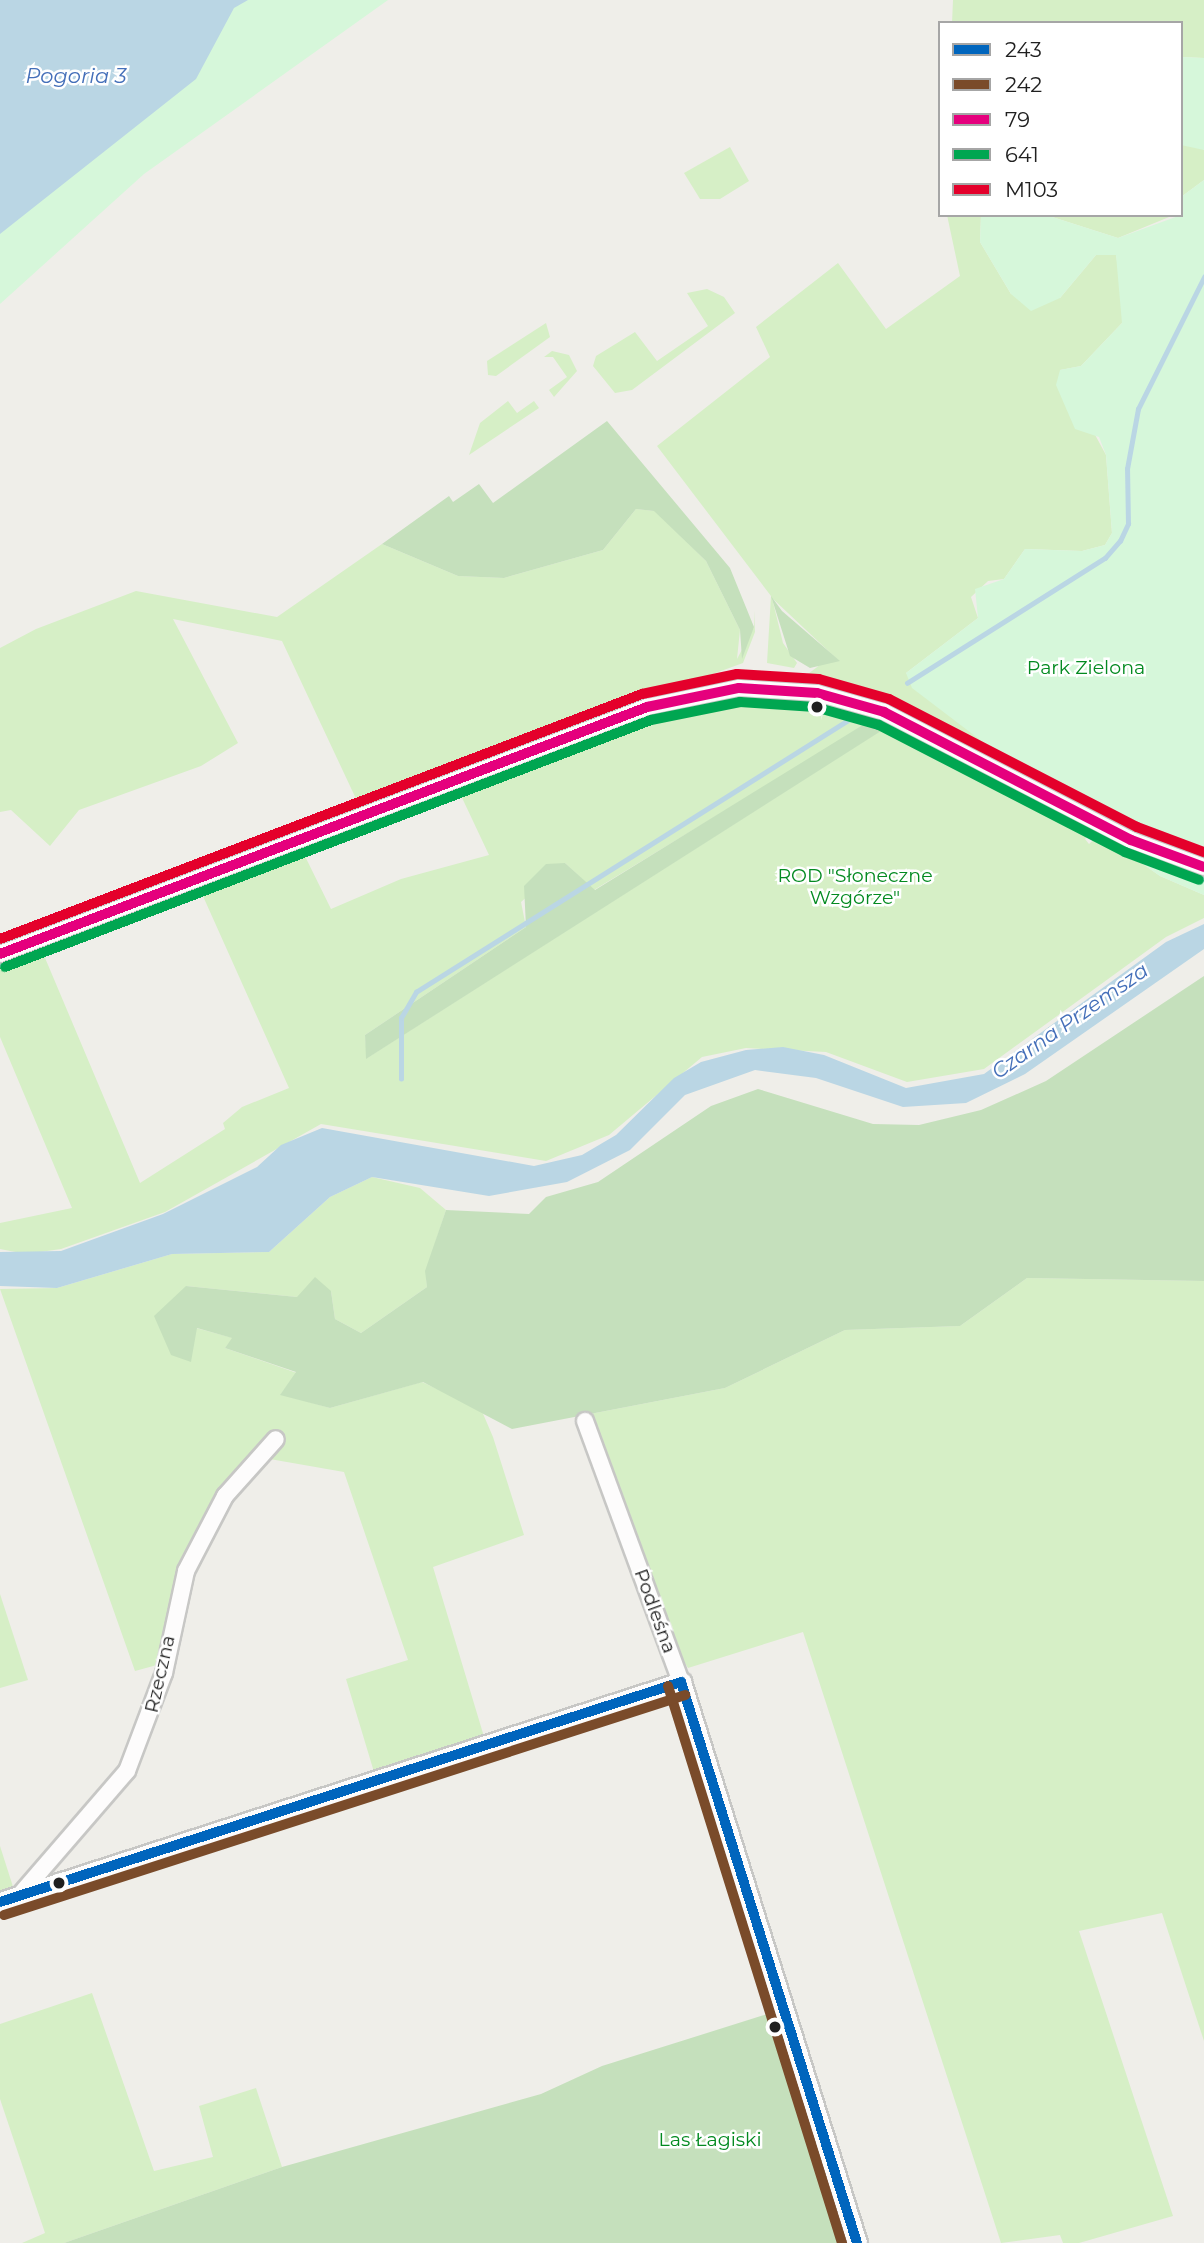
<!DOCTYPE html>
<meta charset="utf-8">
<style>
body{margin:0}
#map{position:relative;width:1204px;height:2243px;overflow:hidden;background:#efeee9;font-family:Montserrat,sans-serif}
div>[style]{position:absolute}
.grass>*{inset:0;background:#d6efc6}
.forest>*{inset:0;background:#c5e0bc}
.park>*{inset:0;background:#d6f7da}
.water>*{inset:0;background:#bad6e4}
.stream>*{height:4.5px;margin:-2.25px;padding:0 2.25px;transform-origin:2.25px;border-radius:2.25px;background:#bad6e4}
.roads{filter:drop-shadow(2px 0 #c7c7c5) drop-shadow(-2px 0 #c7c7c5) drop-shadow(0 2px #c7c7c5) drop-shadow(0 -2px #c7c7c5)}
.minor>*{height:16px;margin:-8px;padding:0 8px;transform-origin:8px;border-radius:8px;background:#fdfcfc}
.tertiary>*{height:19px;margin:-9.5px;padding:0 9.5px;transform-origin:9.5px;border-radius:9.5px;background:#fdfcfc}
.bus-1>*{height:10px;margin:-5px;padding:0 5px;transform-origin:5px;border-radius:5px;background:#0065bd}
.bus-2>*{height:10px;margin:-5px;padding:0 5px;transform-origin:5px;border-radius:5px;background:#7a4b2a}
.bus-3>*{height:10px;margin:-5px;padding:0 5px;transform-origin:5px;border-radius:5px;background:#e5007d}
.bus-4>*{height:10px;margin:-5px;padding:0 5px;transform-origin:5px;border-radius:5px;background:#00a651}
.bus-5>*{height:10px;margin:-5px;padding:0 5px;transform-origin:5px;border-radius:5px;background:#e4002b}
.dots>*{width:19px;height:19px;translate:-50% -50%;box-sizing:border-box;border:4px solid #fff;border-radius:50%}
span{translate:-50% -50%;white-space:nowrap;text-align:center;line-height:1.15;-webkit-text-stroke:5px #fff;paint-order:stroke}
.park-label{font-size:19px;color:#038a20}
.street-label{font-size:19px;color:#202020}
.water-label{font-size:21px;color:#446fb9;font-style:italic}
.legend{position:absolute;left:938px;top:21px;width:245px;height:196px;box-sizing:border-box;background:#fff;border:2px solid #a6a6a6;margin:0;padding:9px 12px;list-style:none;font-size:21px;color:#202020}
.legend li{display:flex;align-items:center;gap:14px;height:35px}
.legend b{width:35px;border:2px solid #a6a6a6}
</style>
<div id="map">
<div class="grass">
<div style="clip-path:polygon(953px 0,1204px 0,1204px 58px,1181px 57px,1181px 23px,952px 23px)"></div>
<div style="clip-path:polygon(1195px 144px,1204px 150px,1204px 180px,1181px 197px,1181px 145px)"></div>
<div style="clip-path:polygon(730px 147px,749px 181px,720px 199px,700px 199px,684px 173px)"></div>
<div style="clip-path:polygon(947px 215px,981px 215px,980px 242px,1011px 294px,1060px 298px,1096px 255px,1116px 254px,1123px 306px,1122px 323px,1081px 366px,1060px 370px,1106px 455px,1112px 533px,1105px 545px,1082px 551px,1025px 549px,1004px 579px,988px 581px,971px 597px,978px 618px,906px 673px,1004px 758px,946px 723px,808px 674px,825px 661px,839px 661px,772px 598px,783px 643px,797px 663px,794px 668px,767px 663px,771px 596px,657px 446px,770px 357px,756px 327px,838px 263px,886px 329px,960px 276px)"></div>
<div style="clip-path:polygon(1046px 215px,1174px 215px,1118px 238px)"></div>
<div style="clip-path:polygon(707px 289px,724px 297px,735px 313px,632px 390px,615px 393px,593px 366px,596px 356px,635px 332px,657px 361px,708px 326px,687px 293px)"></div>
<div style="clip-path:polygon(546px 323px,550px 337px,496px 376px,488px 375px,487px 361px)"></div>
<div style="clip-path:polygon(552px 351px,569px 355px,577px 371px,554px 397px,549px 390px,567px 377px,553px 357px,544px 357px)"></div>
<div style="clip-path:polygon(508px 401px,517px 413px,534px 401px,539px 408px,469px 455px,480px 423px)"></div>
<div style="clip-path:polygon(636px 509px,655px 511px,706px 561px,740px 630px,737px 659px,754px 627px,754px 610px,755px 632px,743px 663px,358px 803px,282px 641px,173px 619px,238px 743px,201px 766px,79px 810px,50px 846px,11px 810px,0 812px,0 648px,36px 629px,136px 591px,277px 617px,382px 544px,458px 576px,504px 578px,603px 550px)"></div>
<div style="clip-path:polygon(771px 672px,789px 673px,824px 688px,785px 683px)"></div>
<div style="clip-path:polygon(758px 695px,822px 706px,821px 720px,826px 706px,848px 707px,874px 720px,594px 890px,565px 863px,521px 902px,526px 927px,365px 1035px,367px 1058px,880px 731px,887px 721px,1012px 787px,1012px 797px,1024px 791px,1094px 829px,1085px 839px,1089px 844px,1100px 834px,1160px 876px,1204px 895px,1204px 918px,1166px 937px,984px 1069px,907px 1082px,826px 1052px,746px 1048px,702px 1057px,609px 1135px,546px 1161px,321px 1124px,165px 1212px,61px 1249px,26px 1254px,0 1249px,0 1223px,72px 1208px,0 1037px,0 961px,40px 946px,140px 1183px,225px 1129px,223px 1123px,242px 1107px,289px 1088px,198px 885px,300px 846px,331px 909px,401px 879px,489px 855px,456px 785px,639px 717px)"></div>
<div style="clip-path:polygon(372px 1177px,420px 1188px,446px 1210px,426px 1271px,427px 1287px,361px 1333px,335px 1319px,331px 1291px,297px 1297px,186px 1286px,196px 1328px,233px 1338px,225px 1348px,297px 1373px,281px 1394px,330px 1408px,422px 1382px,481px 1409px,493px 1437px,524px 1535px,433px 1567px,485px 1740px,374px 1772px,346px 1679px,408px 1660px,344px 1472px,253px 1456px,214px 1498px,187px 1555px,157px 1665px,135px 1671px,0 1289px,57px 1288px,172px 1254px,269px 1252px,330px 1197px)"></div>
<div style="clip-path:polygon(1027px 1278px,1204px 1281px,1204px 2041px,1162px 1913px,1079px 1931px,1173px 2216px,1079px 2243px,1063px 2243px,1060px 2235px,1001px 2243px,803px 1632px,688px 1668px,669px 1638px,590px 1414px,725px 1388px,845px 1330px,960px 1326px)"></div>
<div style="clip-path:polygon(0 1594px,28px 1680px,0 1688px)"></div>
<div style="clip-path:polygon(0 1846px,15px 1893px,0 1897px)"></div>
<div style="clip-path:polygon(92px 1993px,154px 2171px,213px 2157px,199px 2106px,256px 2088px,282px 2167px,64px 2243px,22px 2243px,45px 2233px,0 2099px,0 2024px)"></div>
</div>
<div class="forest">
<div style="clip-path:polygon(607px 421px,730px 568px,754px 627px,742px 659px,740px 630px,706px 561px,654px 511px,636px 509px,603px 550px,504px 578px,458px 576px,382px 544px,449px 496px,453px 502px,479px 484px,493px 503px)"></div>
<div style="clip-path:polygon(771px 596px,782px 611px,840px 661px,810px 668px,790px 656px)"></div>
<div style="clip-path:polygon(866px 723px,881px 731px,366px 1059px,365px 1035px,526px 927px,524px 886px,546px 864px,565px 863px,595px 890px)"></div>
<div style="clip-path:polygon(1204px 976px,1204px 1281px,1027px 1278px,960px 1326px,845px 1330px,725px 1388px,512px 1429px,423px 1382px,330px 1408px,280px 1395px,296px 1372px,225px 1348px,232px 1338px,197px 1328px,191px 1362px,171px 1355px,154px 1316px,186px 1286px,297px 1297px,315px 1277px,331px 1291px,335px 1319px,361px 1333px,427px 1287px,425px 1271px,446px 1210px,529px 1214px,546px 1197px,598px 1182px,711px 1106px,758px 1089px,873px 1124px,919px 1125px,981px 1110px,1046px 1081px)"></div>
<div style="clip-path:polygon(777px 2011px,850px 2243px,64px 2243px,282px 2167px,541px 2094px,602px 2066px)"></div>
</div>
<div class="park">
<div style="clip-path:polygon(0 0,388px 0,144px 174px,0 304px)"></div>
<div style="clip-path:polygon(1181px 57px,1204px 58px,1204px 150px,1181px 145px)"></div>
<div style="clip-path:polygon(1204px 180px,1204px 895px,1160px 876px,1096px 831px,1105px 811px,1004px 758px,912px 688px,906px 673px,978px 618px,975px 589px,1004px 579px,1025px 549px,1082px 551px,1105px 545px,1112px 533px,1106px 455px,1099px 437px,1075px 429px,1056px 385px,1060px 370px,1081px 366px,1122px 323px,1116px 255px,1096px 255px,1060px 298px,1031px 311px,1011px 294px,980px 242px,981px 215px,1046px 215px,1118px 238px,1181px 215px,1181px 197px)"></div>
</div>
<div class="water">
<div style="clip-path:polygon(0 0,248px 0,234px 8px,196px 79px,0 234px)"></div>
<div style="clip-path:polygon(1204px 924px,1204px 949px,1025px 1074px,966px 1103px,903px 1107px,816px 1078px,755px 1070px,685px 1095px,630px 1150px,567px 1182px,489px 1196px,372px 1177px,330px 1197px,269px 1252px,172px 1254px,57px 1288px,0 1286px,0 1252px,61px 1251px,163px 1214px,257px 1167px,281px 1145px,322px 1128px,534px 1166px,582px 1155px,616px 1135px,674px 1078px,701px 1062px,746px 1050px,783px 1047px,824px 1055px,906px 1088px,984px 1074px,1166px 942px)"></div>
</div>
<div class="stream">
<div style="left:907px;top:683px;width:234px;rotate:-32.3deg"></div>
<div style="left:1105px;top:558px;width:23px;rotate:-49deg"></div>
<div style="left:1120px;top:541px;width:19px;rotate:-65deg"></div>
<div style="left:1128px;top:524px;width:55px;rotate:-91deg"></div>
<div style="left:1127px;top:469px;width:61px;rotate:-79.6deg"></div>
<div style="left:1138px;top:409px;width:148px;rotate:-63.4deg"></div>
<div style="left:885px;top:726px;width:139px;rotate:26.9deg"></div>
<div style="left:451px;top:795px;width:232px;rotate:-20.5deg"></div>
<div style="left:668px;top:714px;width:65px;rotate:-11.5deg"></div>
<div style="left:732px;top:701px;width:51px;rotate:2.2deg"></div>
<div style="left:1020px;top:795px;width:79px;rotate:27.2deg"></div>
<div style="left:428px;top:801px;width:7px"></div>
<div style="left:374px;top:821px;width:41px;rotate:-19.7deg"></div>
<div style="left:357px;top:828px;width:13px;rotate:-23deg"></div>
<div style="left:1104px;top:838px;width:108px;rotate:22.3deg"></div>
<div style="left:307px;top:847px;width:17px;rotate:-21deg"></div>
<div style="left:293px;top:853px;width:9px;rotate:-27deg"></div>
<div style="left:199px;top:888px;width:89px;rotate:-20.5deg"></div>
<div style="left:188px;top:893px;width:9px;rotate:-21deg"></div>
<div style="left:132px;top:914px;width:12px;rotate:-20deg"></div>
<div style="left:71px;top:937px;width:50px;rotate:-21deg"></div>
<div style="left:13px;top:959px;width:29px;rotate:-20deg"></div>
<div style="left:0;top:964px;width:4px;rotate:-14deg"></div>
<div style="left:401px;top:1079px;width:61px;rotate:-90deg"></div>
<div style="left:401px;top:1018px;width:30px;rotate:-60deg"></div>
<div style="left:416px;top:992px;width:516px;rotate:-32.18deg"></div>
<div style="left:853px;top:717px;width:16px;rotate:11deg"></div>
</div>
<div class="roads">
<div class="minor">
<div style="left:0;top:954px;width:693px;rotate:-20.89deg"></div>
<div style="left:647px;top:707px;width:94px;rotate:-11.7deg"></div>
<div style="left:739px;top:688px;width:78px;rotate:3.7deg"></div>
<div style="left:817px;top:693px;width:70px;rotate:15.8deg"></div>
<div style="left:884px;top:712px;width:278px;rotate:27.4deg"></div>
<div style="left:1131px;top:840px;width:78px;rotate:20.3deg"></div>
<div style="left:585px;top:1421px;width:278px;rotate:69.8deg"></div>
<div style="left:19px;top:1896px;width:165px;rotate:-49.2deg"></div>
<div style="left:127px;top:1771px;width:105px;rotate:-69.3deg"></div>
<div style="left:164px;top:1673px;width:104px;rotate:-77.8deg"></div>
<div style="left:186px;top:1571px;width:85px;rotate:-62.5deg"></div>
<div style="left:225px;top:1496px;width:76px;rotate:-48.2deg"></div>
</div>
<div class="tertiary">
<div style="left:0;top:1902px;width:716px;rotate:-17.9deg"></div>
<div style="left:681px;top:1682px;width:588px;rotate:72.58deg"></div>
</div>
</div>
<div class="bus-1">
<div style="left:681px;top:1682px;width:588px;rotate:72.58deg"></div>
<div style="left:0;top:1902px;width:716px;rotate:-17.9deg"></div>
</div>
<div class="bus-2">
<div style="left:668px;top:1686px;width:584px;rotate:72.65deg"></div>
<div style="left:4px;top:1915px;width:716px;rotate:-17.9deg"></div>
</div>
<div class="bus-3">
<div style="left:0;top:954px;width:693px;rotate:-20.89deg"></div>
<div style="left:647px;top:707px;width:94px;rotate:-11.7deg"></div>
<div style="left:739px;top:688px;width:78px;rotate:3.7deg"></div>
<div style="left:817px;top:693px;width:70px;rotate:15.8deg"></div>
<div style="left:884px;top:712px;width:278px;rotate:27.4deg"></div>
<div style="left:1131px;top:840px;width:78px;rotate:20.3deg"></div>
</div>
<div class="bus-4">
<div style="left:5px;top:967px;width:692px;rotate:-20.92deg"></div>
<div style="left:651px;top:720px;width:91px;rotate:-11.4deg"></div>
<div style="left:740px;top:702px;width:75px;rotate:3.8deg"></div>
<div style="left:815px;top:707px;width:66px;rotate:15.7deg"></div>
<div style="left:879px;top:725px;width:277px;rotate:27.3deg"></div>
<div style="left:1125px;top:852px;width:79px;rotate:20.7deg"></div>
</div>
<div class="bus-5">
<div style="left:0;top:939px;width:687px;rotate:-20.89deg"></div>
<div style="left:642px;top:694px;width:97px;rotate:-11.9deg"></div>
<div style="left:737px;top:674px;width:82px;rotate:3.5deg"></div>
<div style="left:819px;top:679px;width:73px;rotate:15.9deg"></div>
<div style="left:889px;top:699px;width:279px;rotate:27.3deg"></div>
<div style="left:1137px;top:827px;width:72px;rotate:20.5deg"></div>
</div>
<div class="dots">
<div style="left:817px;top:707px;background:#202020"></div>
<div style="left:59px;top:1883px;background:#202020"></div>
<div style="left:775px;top:2027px;background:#202020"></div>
</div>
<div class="park-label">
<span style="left:1086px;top:668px">Park Zielona</span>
<span style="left:855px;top:887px">ROD "Słoneczne<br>Wzgórze"</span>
<span style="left:710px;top:2140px">Las Łagiski</span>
</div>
<div class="street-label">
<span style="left:655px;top:1611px;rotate:70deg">Podleśna</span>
<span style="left:160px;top:1674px;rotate:-77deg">Rzeczna</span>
</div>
<div class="water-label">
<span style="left:76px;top:76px">Pogoria 3</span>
<span style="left:1070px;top:1021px;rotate:-35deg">Czarna Przemsza</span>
</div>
<ul class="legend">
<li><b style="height:9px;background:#0065bd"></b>243</li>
<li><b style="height:9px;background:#7a4b2a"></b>242</li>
<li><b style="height:9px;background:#e5007d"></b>79</li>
<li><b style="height:9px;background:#00a651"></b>641</li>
<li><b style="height:9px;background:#e4002b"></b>M103</li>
</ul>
</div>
